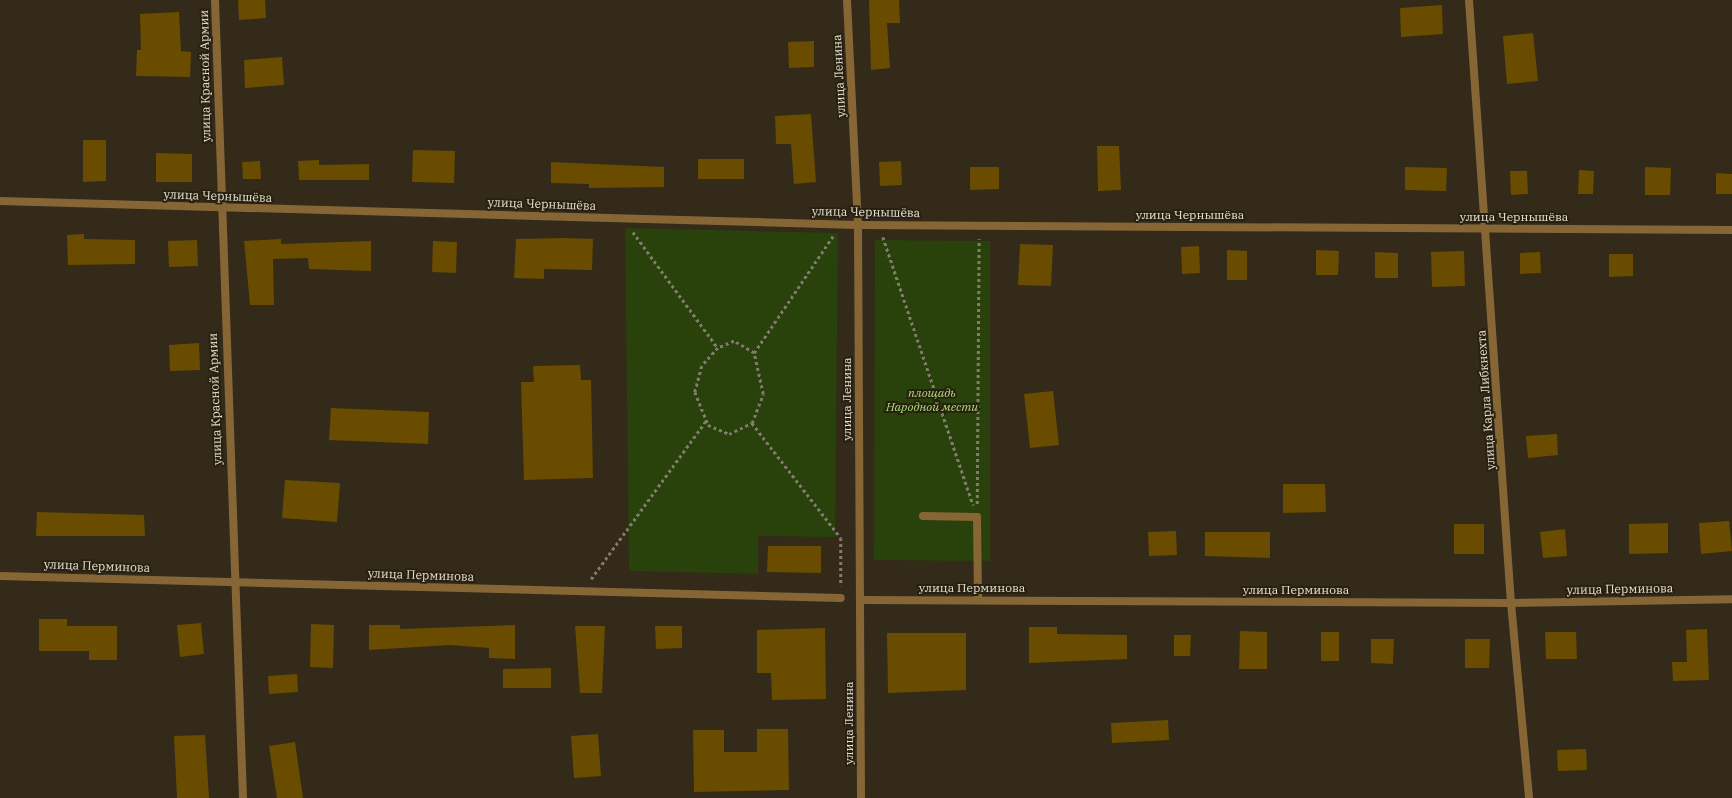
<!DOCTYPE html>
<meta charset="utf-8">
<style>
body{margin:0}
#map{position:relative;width:1732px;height:798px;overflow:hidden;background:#332a19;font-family:"IBM Plex Serif",serif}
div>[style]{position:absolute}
.green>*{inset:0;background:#29410b}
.building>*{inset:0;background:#694c00}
.path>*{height:2.5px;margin-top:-1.25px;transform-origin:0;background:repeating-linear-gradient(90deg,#837c6d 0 3px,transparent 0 6px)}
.service>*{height:8px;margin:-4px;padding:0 4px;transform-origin:4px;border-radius:4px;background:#876636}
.minor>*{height:8px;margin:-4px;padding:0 4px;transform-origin:4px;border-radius:4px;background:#876636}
.tertiary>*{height:8px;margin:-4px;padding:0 4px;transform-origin:4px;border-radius:4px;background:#876636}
span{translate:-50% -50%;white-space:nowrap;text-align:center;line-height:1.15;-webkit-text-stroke:4px #29210f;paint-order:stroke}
.street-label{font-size:12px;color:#e6e1d5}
.park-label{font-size:12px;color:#a8dc77;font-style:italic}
</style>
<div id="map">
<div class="green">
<div style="clip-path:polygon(625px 228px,838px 233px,835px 537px,758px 536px,758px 574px,629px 571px)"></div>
<div style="clip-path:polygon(875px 240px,990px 241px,990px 561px,874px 560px)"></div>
</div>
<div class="building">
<div style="clip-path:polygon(238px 0,265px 0,266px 18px,239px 20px)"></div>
<div style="clip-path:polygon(869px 0,899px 0,900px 23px,887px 23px,890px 68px,871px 70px)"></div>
<div style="clip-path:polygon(1442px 5px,1443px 34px,1401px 37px,1400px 8px)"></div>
<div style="clip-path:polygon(179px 12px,181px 51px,191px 52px,190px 77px,136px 76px,137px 50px,141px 50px,140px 14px)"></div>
<div style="clip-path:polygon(1533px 33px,1538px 81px,1507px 84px,1503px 36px)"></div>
<div style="clip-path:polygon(814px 41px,814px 67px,789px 68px,788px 42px)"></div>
<div style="clip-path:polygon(282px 57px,284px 85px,245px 88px,244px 60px)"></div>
<div style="clip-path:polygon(811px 114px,816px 182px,794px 184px,791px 144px,776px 144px,775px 116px)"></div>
<div style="clip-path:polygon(83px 140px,106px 140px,106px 181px,83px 182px)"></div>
<div style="clip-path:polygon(1097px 146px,1119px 146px,1121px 190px,1098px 191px)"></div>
<div style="clip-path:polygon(413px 150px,455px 151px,454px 183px,412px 182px)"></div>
<div style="clip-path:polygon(156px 153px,192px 154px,192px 182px,156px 182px)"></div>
<div style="clip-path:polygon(698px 159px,744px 159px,744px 179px,698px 179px)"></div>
<div style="clip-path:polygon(319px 160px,319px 165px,369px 164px,369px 180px,299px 180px,298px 161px)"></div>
<div style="clip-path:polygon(260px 161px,261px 179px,243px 179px,242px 162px)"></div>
<div style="clip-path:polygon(901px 161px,902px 185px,880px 186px,879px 162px)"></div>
<div style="clip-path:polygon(551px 162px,664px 167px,664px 187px,589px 188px,589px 184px,551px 183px)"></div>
<div style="clip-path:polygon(970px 167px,999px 167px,999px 189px,970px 190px)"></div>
<div style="clip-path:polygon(1405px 167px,1447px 168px,1446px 191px,1405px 190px)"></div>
<div style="clip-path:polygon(1645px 167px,1671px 168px,1670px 195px,1645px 195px)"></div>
<div style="clip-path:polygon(1579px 170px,1594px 171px,1593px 194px,1578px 194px)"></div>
<div style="clip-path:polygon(1510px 171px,1527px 171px,1528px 194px,1511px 195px)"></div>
<div style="clip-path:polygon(1716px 173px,1732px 174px,1732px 194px,1716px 194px)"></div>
<div style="clip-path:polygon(84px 234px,84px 239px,135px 240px,135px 264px,68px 265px,67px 235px)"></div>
<div style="clip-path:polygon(564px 238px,593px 239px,592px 270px,544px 269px,544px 279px,514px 278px,516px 239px)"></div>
<div style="clip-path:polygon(281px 239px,281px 244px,371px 241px,371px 271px,309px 269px,308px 258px,273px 259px,274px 305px,250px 305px,244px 241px)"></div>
<div style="clip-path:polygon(197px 240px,198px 266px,169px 267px,168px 241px)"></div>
<div style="clip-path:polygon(433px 241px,457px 242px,456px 273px,432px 272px)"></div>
<div style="clip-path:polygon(1020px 244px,1053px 245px,1051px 286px,1018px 285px)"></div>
<div style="clip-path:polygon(1199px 246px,1200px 273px,1182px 274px,1181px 247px)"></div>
<div style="clip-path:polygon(1227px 250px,1247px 251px,1247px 280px,1227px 280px)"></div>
<div style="clip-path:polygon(1316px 250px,1339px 251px,1338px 275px,1316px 275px)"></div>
<div style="clip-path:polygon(1464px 251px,1465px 286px,1432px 287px,1431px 252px)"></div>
<div style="clip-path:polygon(1375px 252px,1398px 253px,1398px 278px,1375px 278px)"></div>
<div style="clip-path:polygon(1540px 252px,1541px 273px,1520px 274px,1520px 253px)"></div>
<div style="clip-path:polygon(1609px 254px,1633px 254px,1633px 276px,1609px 277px)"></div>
<div style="clip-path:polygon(199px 343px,200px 370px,170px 371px,169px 345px)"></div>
<div style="clip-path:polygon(580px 365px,581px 380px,591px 380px,593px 478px,524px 480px,521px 382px,534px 382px,533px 366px)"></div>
<div style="clip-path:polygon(1053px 391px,1059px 445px,1030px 448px,1024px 394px)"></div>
<div style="clip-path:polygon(331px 408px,429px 412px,428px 444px,329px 440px)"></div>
<div style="clip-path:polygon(1557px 434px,1558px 455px,1528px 458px,1526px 436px)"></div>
<div style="clip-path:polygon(285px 480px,340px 483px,337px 522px,282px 518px)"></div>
<div style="clip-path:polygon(1283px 484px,1325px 484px,1326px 512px,1283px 513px)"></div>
<div style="clip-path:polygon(37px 512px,144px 515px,145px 536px,36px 536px)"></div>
<div style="clip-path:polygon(1729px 521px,1732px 551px,1701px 554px,1699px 523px)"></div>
<div style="clip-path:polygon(1668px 523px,1668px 553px,1629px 554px,1629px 524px)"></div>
<div style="clip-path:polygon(1454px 524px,1484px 524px,1484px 554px,1454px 554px)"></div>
<div style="clip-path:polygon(1565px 529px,1567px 556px,1543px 558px,1540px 532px)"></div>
<div style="clip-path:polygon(1176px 531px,1177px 555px,1149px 556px,1148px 532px)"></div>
<div style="clip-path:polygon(1205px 532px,1270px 532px,1270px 558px,1205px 556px)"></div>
<div style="clip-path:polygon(768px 546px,821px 546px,821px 573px,767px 572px)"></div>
<div style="clip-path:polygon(39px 619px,67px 619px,67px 626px,117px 626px,117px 660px,89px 660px,89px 651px,39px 651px)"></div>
<div style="clip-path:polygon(201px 623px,204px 654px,180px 657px,177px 625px)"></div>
<div style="clip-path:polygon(311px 624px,334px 625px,333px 668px,310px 667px)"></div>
<div style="clip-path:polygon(369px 625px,400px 625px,400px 629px,515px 625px,515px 659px,489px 658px,489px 648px,450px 645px,369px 650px)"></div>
<div style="clip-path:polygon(575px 626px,605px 626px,602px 693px,580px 693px)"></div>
<div style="clip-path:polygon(655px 626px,682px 626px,682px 648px,656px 649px)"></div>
<div style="clip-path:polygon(1029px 627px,1057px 627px,1057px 634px,1127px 635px,1127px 659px,1029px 663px)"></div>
<div style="clip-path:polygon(825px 628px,826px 699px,772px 700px,771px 673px,757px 673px,757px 630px)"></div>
<div style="clip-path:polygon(1707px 629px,1709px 680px,1673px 681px,1672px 662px,1687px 662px,1686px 630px)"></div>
<div style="clip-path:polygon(1240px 631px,1267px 632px,1267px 669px,1239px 669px)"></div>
<div style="clip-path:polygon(1321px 632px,1339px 632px,1339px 661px,1321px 661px)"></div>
<div style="clip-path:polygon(1545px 632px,1576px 632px,1577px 659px,1546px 659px)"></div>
<div style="clip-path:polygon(887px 633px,966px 633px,966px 690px,888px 693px)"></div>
<div style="clip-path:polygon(1174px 635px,1191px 635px,1190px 656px,1174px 656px)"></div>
<div style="clip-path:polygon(1371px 639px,1394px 639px,1393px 664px,1371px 663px)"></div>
<div style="clip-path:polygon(1465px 639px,1490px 639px,1489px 668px,1465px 668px)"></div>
<div style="clip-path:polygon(551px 668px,551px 688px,503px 688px,503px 669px)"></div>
<div style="clip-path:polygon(297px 674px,298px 692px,269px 694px,268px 676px)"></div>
<div style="clip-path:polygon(1168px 720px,1169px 740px,1112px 743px,1111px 723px)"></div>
<div style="clip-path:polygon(757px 729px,788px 729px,789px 790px,694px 792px,693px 730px,724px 730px,724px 752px,757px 752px)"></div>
<div style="clip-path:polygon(598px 734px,601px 776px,574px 778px,571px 736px)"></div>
<div style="clip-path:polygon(205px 735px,209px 798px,177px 798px,174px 736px)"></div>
<div style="clip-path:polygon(295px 742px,303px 798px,277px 798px,269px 746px)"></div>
<div style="clip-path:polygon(1586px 749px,1587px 770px,1558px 771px,1557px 750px)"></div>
</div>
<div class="path">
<div style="left:633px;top:232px;width:144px;rotate:53.8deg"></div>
<div style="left:883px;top:237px;width:283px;rotate:71.4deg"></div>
<div style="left:754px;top:353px;width:23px;rotate:-149deg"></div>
<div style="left:734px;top:341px;width:17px;rotate:156deg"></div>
<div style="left:718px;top:348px;width:24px;rotate:132deg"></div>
<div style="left:702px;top:366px;width:27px;rotate:105deg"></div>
<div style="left:695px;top:392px;width:35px;rotate:68deg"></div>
<div style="left:708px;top:425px;width:23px;rotate:23deg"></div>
<div style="left:729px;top:434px;width:25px;rotate:-26deg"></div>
<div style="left:752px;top:423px;width:31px;rotate:-69deg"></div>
<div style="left:763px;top:394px;width:42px;rotate:-102.4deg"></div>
<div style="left:754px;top:353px;width:141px;rotate:-56deg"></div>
<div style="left:752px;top:423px;width:145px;rotate:52.3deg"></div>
<div style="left:841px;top:538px;width:48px;rotate:90deg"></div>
<div style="left:977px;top:504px;width:265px;rotate:-89.6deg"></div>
<div style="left:591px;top:579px;width:195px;rotate:-54deg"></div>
</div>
<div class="service">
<div style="left:923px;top:516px;width:54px;rotate:1.1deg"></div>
<div style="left:977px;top:517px;width:83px;rotate:89.3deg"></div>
</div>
<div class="minor">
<div style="left:215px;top:0;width:798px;rotate:87.99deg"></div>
<div style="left:1469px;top:0;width:604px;rotate:86.02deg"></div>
<div style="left:1511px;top:603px;width:196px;rotate:84.7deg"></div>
<div style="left:0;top:201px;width:858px;rotate:1.6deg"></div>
<div style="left:858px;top:225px;width:874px;rotate:0.33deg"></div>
<div style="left:0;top:576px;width:841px;rotate:1.5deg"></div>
<div style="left:860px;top:600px;width:651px;rotate:0.26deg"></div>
<div style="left:1511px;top:603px;width:221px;rotate:-1deg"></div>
</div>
<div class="tertiary">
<div style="left:847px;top:0;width:225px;rotate:87.2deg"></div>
<div style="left:858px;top:225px;width:573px;rotate:89.7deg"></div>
</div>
<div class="street-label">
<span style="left:205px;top:76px;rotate:-91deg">улица Красной Армии</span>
<span style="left:839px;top:76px;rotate:-93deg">улица Ленина</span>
<span style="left:218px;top:196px;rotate:2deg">улица Чернышёва</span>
<span style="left:542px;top:204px;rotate:2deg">улица Чернышёва</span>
<span style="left:866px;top:212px;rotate:1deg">улица Чернышёва</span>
<span style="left:1190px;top:215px">улица Чернышёва</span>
<span style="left:1514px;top:217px">улица Чернышёва</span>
<span style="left:215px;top:399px;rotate:-92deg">улица Красной Армии</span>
<span style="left:847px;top:399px;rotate:-90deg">улица Ленина</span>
<span style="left:1486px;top:400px;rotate:-94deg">улица Карла Либкнехта</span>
<span style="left:97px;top:566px;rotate:2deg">улица Перминова</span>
<span style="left:421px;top:575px;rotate:2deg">улица Перминова</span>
<span style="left:972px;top:588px">улица Перминова</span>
<span style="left:1620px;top:589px;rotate:-1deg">улица Перминова</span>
<span style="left:1296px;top:590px">улица Перминова</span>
<span style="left:849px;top:723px;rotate:-90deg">улица Ленина</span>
</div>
<div class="park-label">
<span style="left:932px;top:400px">площадь<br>Народной мести</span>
</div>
</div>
